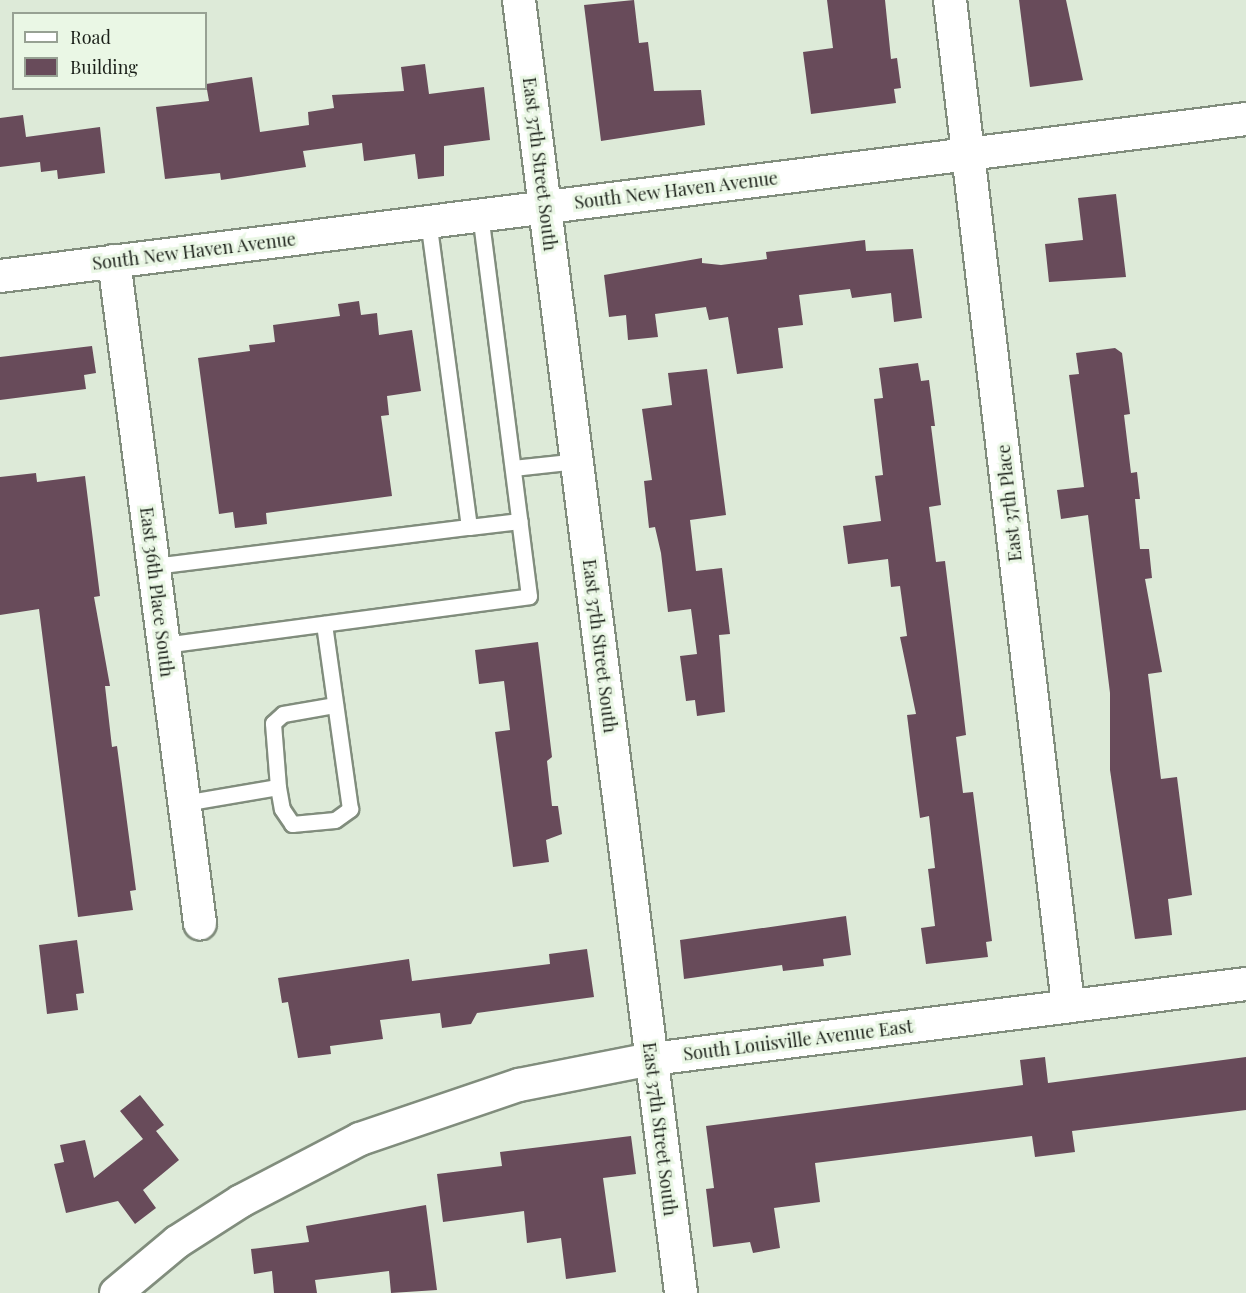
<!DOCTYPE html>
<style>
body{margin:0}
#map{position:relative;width:1246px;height:1293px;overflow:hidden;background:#ddead8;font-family:"Playfair Display",serif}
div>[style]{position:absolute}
.building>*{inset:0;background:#684b5a}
.roads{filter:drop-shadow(2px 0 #818d7d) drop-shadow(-2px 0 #818d7d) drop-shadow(0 2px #818d7d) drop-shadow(0 -2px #818d7d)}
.service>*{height:15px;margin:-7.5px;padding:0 7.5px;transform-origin:7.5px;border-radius:7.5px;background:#fff}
.minor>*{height:32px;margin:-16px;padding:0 16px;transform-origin:16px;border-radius:16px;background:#fff}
span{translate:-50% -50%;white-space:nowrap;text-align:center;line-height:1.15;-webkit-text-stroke:6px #eaf7e5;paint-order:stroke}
.street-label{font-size:18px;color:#1b2019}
.legend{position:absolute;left:12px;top:12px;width:195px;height:78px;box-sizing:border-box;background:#eaf7e5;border:2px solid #97a193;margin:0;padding:8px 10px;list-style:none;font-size:18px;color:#1b2019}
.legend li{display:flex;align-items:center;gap:12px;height:30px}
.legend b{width:30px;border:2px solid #97a193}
</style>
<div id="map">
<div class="building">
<div style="clip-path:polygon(634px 0,639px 43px,648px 42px,654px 91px,701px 90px,705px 125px,601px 141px,584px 5px)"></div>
<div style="clip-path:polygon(827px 0,885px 0,891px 59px,897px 58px,901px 88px,894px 89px,896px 103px,811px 114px,803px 52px,833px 48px)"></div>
<div style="clip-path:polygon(1019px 0,1066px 0,1083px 80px,1030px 87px)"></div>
<div style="clip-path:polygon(425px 64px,429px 94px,484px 87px,490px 140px,444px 146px,444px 176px,418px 179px,415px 154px,364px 161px,362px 143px,303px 151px,306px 167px,221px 180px,220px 173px,165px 179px,156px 107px,209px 101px,206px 84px,252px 77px,260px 132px,309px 125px,308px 112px,334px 108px,332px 95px,404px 91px,401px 67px)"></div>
<div style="clip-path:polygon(23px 115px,26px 137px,100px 127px,105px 173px,58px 179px,57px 170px,41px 172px,40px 162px,0 167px,0 118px)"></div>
<div style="clip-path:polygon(1116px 194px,1126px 277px,1049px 282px,1045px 244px,1083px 240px,1078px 198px)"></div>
<div style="clip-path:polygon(865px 240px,866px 251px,913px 249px,922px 318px,894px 322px,891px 293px,852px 298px,850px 289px,799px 295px,803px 325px,778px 328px,783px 368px,737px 374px,728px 317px,709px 320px,706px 307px,655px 314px,658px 337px,628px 340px,626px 315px,609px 317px,604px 275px,702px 258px,702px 263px,721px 265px,767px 259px,766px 252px)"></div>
<div style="clip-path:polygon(359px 301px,361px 315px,377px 313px,379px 335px,412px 330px,421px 391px,387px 396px,389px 415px,381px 416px,392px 496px,266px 513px,267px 524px,235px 528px,233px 512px,219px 514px,198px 358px,250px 351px,249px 345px,275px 342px,273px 325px,340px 316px,338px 304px)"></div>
<div style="clip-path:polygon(92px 346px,96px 373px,84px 375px,86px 389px,0 400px,0 357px)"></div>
<div style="clip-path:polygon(1115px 348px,1122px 353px,1130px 414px,1124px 415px,1131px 473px,1137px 472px,1140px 499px,1135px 499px,1140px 549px,1149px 549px,1152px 578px,1145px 579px,1162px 672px,1148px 674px,1161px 779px,1177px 777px,1192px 895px,1168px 899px,1172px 935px,1135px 939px,1110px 770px,1110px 693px,1088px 515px,1061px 519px,1057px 490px,1084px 487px,1069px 375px,1079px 374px,1076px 353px)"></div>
<div style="clip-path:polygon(918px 363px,921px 381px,929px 380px,935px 426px,931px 426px,941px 505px,929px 507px,936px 562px,945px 561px,957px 658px,966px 735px,956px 737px,963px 793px,973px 792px,992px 941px,986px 942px,988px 957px,926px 964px,921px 928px,935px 926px,928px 869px,935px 868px,929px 816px,920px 818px,907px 715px,916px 714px,900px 637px,907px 636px,900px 586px,891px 587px,888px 559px,848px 564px,843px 526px,881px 521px,875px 476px,883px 475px,874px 399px,883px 398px,879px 368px)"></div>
<div style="clip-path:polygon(707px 369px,726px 515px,690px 520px,696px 571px,722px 568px,730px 634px,719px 635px,725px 712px,697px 716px,695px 700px,686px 701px,680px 656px,697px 654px,691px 609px,668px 612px,661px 553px,655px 527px,649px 528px,644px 481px,652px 480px,642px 409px,672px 405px,668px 373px)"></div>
<div style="clip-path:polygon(36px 473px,37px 482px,85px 476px,100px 596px,94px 597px,110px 686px,105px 686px,112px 747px,117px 746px,136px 890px,130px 891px,133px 910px,78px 917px,39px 609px,0 615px,0 477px)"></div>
<div style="clip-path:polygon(538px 642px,552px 757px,547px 761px,552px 806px,558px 806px,562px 834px,546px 840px,549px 862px,513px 867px,495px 732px,510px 730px,504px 681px,479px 684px,475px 650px)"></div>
<div style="clip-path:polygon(846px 916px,851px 955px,823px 959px,824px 966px,783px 971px,782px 965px,684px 979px,680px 940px)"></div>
<div style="clip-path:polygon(77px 940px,84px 993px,76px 994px,78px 1010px,47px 1014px,39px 945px)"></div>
<div style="clip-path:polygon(587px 949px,594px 997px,477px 1013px,471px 1024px,442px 1028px,440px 1013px,380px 1020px,383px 1039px,330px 1046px,331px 1054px,298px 1058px,288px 1002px,282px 1003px,278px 978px,409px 959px,412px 981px,550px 964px,549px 954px)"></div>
<div style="clip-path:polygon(1045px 1057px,1048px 1083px,1246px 1057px,1246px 1110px,1072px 1131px,1075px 1152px,1035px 1157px,1032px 1136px,815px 1163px,820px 1202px,774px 1208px,780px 1248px,753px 1253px,750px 1242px,713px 1247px,706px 1189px,714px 1188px,706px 1126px,1023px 1085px,1020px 1060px)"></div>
<div style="clip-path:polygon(140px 1095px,164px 1125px,156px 1131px,179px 1160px,143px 1190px,156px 1208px,135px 1224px,118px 1201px,66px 1213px,54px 1164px,64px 1162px,60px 1145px,85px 1140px,94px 1178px,143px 1139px,120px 1111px)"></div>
<div style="clip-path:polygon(631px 1136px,636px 1174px,603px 1178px,616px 1272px,566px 1279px,561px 1238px,527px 1243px,524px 1211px,443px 1222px,437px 1174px,502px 1166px,500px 1152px)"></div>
<div style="clip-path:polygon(426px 1205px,437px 1290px,391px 1293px,389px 1271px,315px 1280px,317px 1293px,274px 1293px,272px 1271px,254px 1274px,251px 1249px,309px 1242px,306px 1226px)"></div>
</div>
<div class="roads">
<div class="service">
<div style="left:513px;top:468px;width:64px;rotate:-6.2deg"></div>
<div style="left:469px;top:527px;width:51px;rotate:-6.7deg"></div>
<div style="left:154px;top:566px;width:317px;rotate:-7.1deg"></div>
<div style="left:469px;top:527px;width:309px;rotate:-97.6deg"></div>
<div style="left:164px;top:645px;width:368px;rotate:-7.6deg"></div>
<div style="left:529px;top:596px;width:385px;rotate:-97.3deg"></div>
<div style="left:278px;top:787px;width:64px;rotate:-94.5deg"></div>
<div style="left:273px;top:723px;width:13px;rotate:-42deg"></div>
<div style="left:283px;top:714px;width:53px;rotate:-9.8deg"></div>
<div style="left:184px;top:803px;width:95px;rotate:-9.7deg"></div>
<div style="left:278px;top:787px;width:22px;rotate:80deg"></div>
<div style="left:282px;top:809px;width:18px;rotate:56deg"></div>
<div style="left:292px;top:824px;width:43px;rotate:-5.3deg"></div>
<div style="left:335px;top:820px;width:19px;rotate:-36deg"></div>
<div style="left:350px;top:809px;width:187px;rotate:-98deg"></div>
</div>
<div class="minor">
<div style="left:519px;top:0;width:1303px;rotate:82.86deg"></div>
<div style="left:950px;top:0;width:1012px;rotate:83.3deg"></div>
<div style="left:114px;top:261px;width:668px;rotate:82.6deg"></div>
<div style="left:0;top:276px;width:1256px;rotate:-7.18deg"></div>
<div style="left:116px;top:1293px;width:80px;rotate:-39.9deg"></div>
<div style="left:177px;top:1242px;width:76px;rotate:-32.6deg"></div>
<div style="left:241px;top:1201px;width:134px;rotate:-27.5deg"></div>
<div style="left:360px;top:1139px;width:168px;rotate:-18.8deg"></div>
<div style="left:519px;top:1085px;width:136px;rotate:-11.1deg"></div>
<div style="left:652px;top:1059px;width:599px;rotate:-7.2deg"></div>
</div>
</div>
<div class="street-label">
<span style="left:540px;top:164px;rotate:83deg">East 37th Street South</span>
<span style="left:676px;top:190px;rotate:-7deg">South New Haven Avenue</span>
<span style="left:194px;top:251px;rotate:-7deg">South New Haven Avenue</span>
<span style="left:1009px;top:503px;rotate:-96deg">East 37th Place</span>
<span style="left:157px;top:592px;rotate:83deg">East 36th Place South</span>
<span style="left:600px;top:646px;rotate:83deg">East 37th Street South</span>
<span style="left:798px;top:1040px;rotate:-7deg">South Louisville Avenue East</span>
<span style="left:660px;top:1129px;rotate:83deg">East 37th Street South</span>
</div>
<ul class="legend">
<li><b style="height:8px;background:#fff"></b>Road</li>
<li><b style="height:16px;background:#684b5a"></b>Building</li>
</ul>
</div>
